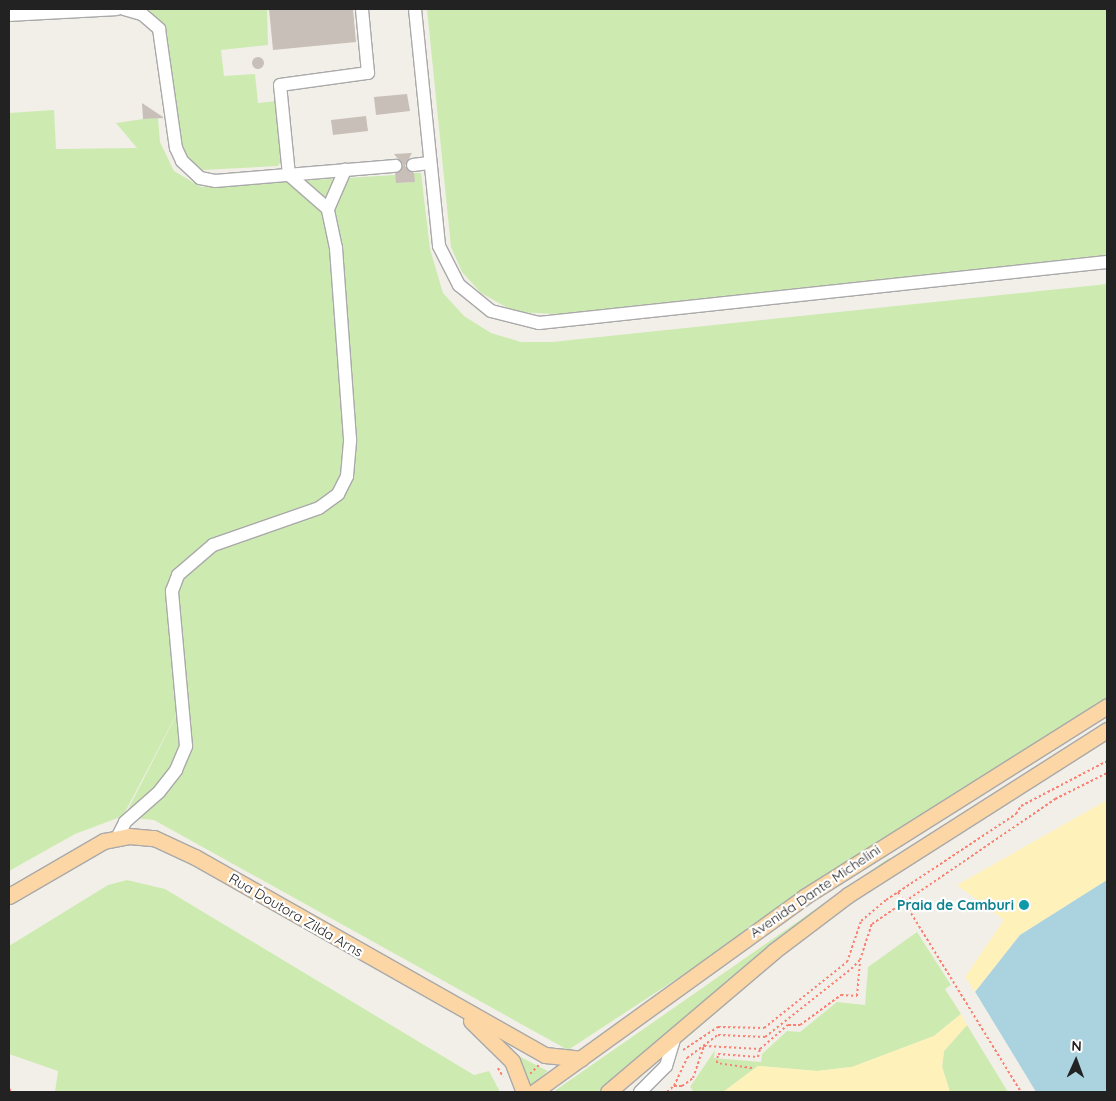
<!DOCTYPE html>
<style>
body{margin:0}
#map{position:relative;width:1116px;height:1101px;overflow:hidden;background:#f2efe9;font-family:Quicksand,sans-serif}
div>[style]{position:absolute}
.grass>*{inset:0;background:#cdebb0}
.sand>*{inset:0;background:#fff1ba}
.water>*{inset:0;background:#aad3df}
.pier>*{inset:0;background:#f2efe9}
.building>*{inset:0;background:#c7bfb8}
.round{border-radius:50%}
.path>*{height:2px;margin-top:-1px;transform-origin:0;background:repeating-linear-gradient(90deg,#fa8072 0 2.5px,transparent 0 5px)}
.roads{filter:drop-shadow(1px 0 #a9a9a9) drop-shadow(-1px 0 #a9a9a9) drop-shadow(0 1px #a9a9a9) drop-shadow(0 -1px #a9a9a9)}
.minor>*{height:12px;margin:-6px;padding:0 6px;transform-origin:6px;border-radius:6px;background:#fff}
.major>*{height:15px;margin:-7.5px;padding:0 7.5px;transform-origin:7.5px;border-radius:7.5px;background:#fcd6a4}
.dots>*{width:14px;height:14px;translate:-50% -50%;box-sizing:border-box;border:2px solid #fff;border-radius:50%}
span{translate:-50% -50%;white-space:nowrap;text-align:center;line-height:1.15;-webkit-text-stroke:4.5px #fff;paint-order:stroke}
.street-label{font-size:14px;color:#222}
.culture-label{font-size:14px;color:#0d838f;font-weight:700}
.right{translate:-100% -50%;text-align:right}
.frame{position:absolute;inset:0;border:10px solid #222;pointer-events:none}
.north{position:absolute;left:1051px;top:1036px;width:50px;height:50px;-webkit-text-stroke:4px #fff;paint-order:stroke;rotate:2deg;font-size:14px;font-weight:700;line-height:20px;text-align:center;color:#222}
.north::after{content:'';display:block;margin:auto;width:18px;height:22px;background:#222;clip-path:polygon(50% 0,100% 100%,50% 72%,0 100%)}
</style>
<div id="map">
<div class="grass">
<div style="clip-path:polygon(149px 9px,267px 9px,268px 45px,221px 50px,224px 76px,255px 74px,258px 103px,276px 101px,282px 160px,278px 166px,202px 170px,180px 153px,163px 31px)"></div>
<div style="clip-path:polygon(427px 9px,1107px 9px,1107px 255px,557px 314px,515px 312px,481px 293px,462px 272px,451px 247px)"></div>
<div style="clip-path:polygon(142px 103px,143px 119px,158px 118px,160px 142px,174px 171px,201px 187px,395px 175px,397px 183px,414px 182px,414px 173px,421px 173px,430px 249px,443px 293px,464px 316px,491px 333px,521px 342px,552px 342px,1107px 284px,1107px 697px,568px 1050px,154px 820px,124px 817px,195px 679px,123px 816px,75px 834px,9px 871px,9px 113px,54px 110px,56px 149px,137px 148px,116px 123px,143px 119px)"></div>
<div style="clip-path:polygon(889px 858px,891px 862px,601px 1092px,553px 1092px)"></div>
<div style="clip-path:polygon(127px 880px,165px 889px,474px 1075px,489px 1071px,500px 1092px,55px 1092px,58px 1071px,9px 1054px,9px 946px,108px 885px)"></div>
<div style="clip-path:polygon(917px 932px,951px 985px,945px 989px,961px 1014px,934px 1036px,852px 1067px,817px 1071px,758px 1066px,723px 1092px,694px 1092px,690px 1087px,715px 1050px,714px 1058px,761px 1062px,762px 1054px,787px 1031px,800px 1032px,837px 1002px,865px 1005px,868px 967px)"></div>
<div style="clip-path:polygon(967px 1025px,1008px 1092px,950px 1092px,942px 1067px,944px 1051px)"></div>
<div style="clip-path:polygon(513px 1053px,538px 1066px,548px 1071px,529px 1087px)"></div>
</div>
<div class="sand">
<div style="clip-path:polygon(1107px 800px,1107px 880px,1020px 935px,975px 992px,965px 977px,1004px 920px,957px 885px)"></div>
<div style="clip-path:polygon(961px 1014px,967px 1025px,944px 1051px,942px 1067px,950px 1092px,723px 1092px,758px 1066px,817px 1071px,852px 1067px,934px 1036px)"></div>
</div>
<div class="water">
<div style="clip-path:polygon(1107px 880px,1107px 1092px,1036px 1092px,975px 992px,1020px 935px)"></div>
</div>
<div class="pier">
<div style="clip-path:polygon(973px 990px,975px 992px,1036px 1092px,973px 994px)"></div>
</div>
<div class="building">
<div style="clip-path:polygon(269px 9px,353px 9px,356px 42px,273px 50px)"></div>
<div class="round" style="left:252px;top:57px;width:12px;height:12px"></div>
<div style="clip-path:polygon(407px 94px,410px 111px,376px 115px,374px 97px)"></div>
<div style="clip-path:polygon(142px 103px,163px 117px,163px 118px,143px 119px)"></div>
<div style="clip-path:polygon(366px 116px,368px 131px,333px 135px,331px 120px)"></div>
<div style="clip-path:polygon(412px 153px,405px 166px,414px 173px,415px 182px,396px 183px,395px 174px,403px 165px,394px 154px)"></div>
</div>
<div class="path">
<div style="left:898px;top:892px;width:235px;rotate:58.4deg"></div>
<div style="left:683px;top:1050px;width:42px;rotate:-33.3deg"></div>
<div style="left:718px;top:1027px;width:46px;rotate:1.2deg"></div>
<div style="left:764px;top:1028px;width:106px;rotate:-38.5deg"></div>
<div style="left:847px;top:962px;width:43px;rotate:-71.1deg"></div>
<div style="left:861px;top:921px;width:33px;rotate:-40deg"></div>
<div style="left:886px;top:900px;width:156px;rotate:-33.5deg"></div>
<div style="left:1016px;top:814px;width:9px;rotate:-58deg"></div>
<div style="left:1021px;top:806px;width:97px;rotate:-27.6deg"></div>
<div style="left:498px;top:1068px;width:10px;rotate:61deg"></div>
<div style="left:752px;top:1068px;width:35px;rotate:-172deg"></div>
<div style="left:717px;top:1063px;width:9px;rotate:-84deg"></div>
<div style="left:718px;top:1054px;width:40px;rotate:4.3deg"></div>
<div style="left:758px;top:1057px;width:8px;rotate:-76deg"></div>
<div style="left:530px;top:1074px;width:13px;rotate:-45deg"></div>
<div style="left:674px;top:1086px;width:8px"></div>
<div style="left:682px;top:1086px;width:14px;rotate:-36deg"></div>
<div style="left:693px;top:1078px;width:34px;rotate:-71deg"></div>
<div style="left:704px;top:1046px;width:56px;rotate:3.1deg"></div>
<div style="left:760px;top:1049px;width:37px;rotate:-41deg"></div>
<div style="left:788px;top:1025px;width:12px"></div>
<div style="left:800px;top:1025px;width:51px;rotate:-36.2deg"></div>
<div style="left:841px;top:995px;width:16px;rotate:4deg"></div>
<div style="left:857px;top:996px;width:34px;rotate:-85deg"></div>
<div style="left:9px;top:1089px;width:5px;rotate:37deg"></div>
<div style="left:667px;top:1092px;width:9px;rotate:-41deg"></div>
<div style="left:674px;top:1086px;width:31px;rotate:-65deg"></div>
<div style="left:687px;top:1058px;width:39px;rotate:-37deg"></div>
<div style="left:718px;top:1035px;width:47px;rotate:2.4deg"></div>
<div style="left:765px;top:1037px;width:110px;rotate:-38.3deg"></div>
<div style="left:851px;top:969px;width:13px;rotate:-45deg"></div>
<div style="left:860px;top:960px;width:38px;rotate:-72deg"></div>
<div style="left:872px;top:924px;width:222px;rotate:-34.3deg"></div>
<div style="left:1055px;top:799px;width:58px;rotate:-26.6deg"></div>
</div>
<div class="roads">
<div class="minor">
<div style="left:124px;top:9px;width:19px;rotate:16deg"></div>
<div style="left:142px;top:14px;width:23px;rotate:41deg"></div>
<div style="left:159px;top:29px;width:120px;rotate:81.9deg"></div>
<div style="left:176px;top:148px;width:14px;rotate:65deg"></div>
<div style="left:182px;top:161px;width:25px;rotate:43deg"></div>
<div style="left:200px;top:178px;width:15px;rotate:11deg"></div>
<div style="left:215px;top:181px;width:181px;rotate:-4.8deg"></div>
<div style="left:415px;top:9px;width:238px;rotate:84.2deg"></div>
<div style="left:439px;top:246px;width:44px;rotate:62.9deg"></div>
<div style="left:459px;top:285px;width:41px;rotate:39.1deg"></div>
<div style="left:491px;top:311px;width:49px;rotate:14deg"></div>
<div style="left:539px;top:323px;width:571px;rotate:-6.13deg"></div>
<div style="left:9px;top:15px;width:108px;rotate:-3.2deg"></div>
<div style="left:413px;top:165px;width:16px;rotate:-7deg"></div>
<div style="left:328px;top:209px;width:43px;rotate:-66.4deg"></div>
<div style="left:117px;top:838px;width:18px;rotate:-63deg"></div>
<div style="left:125px;top:822px;width:45px;rotate:-41.4deg"></div>
<div style="left:159px;top:792px;width:28px;rotate:-52deg"></div>
<div style="left:176px;top:770px;width:26px;rotate:-67deg"></div>
<div style="left:186px;top:746px;width:156px;rotate:-95.2deg"></div>
<div style="left:172px;top:591px;width:17px;rotate:-69deg"></div>
<div style="left:178px;top:575px;width:46px;rotate:-40.6deg"></div>
<div style="left:213px;top:545px;width:112px;rotate:-19.2deg"></div>
<div style="left:319px;top:508px;width:24px;rotate:-36deg"></div>
<div style="left:338px;top:494px;width:20px;rotate:-63deg"></div>
<div style="left:347px;top:476px;width:37px;rotate:-85deg"></div>
<div style="left:350px;top:439px;width:192px;rotate:-94.2deg"></div>
<div style="left:336px;top:248px;width:40px;rotate:-102deg"></div>
<div style="left:328px;top:209px;width:52px;rotate:-138.9deg"></div>
<div style="left:289px;top:175px;width:90px;rotate:-95.7deg"></div>
<div style="left:280px;top:85px;width:89px;rotate:-7.8deg"></div>
<div style="left:368px;top:73px;width:64px;rotate:-95.4deg"></div>
<div style="left:640px;top:1092px;width:37px;rotate:-45deg"></div>
<div style="left:666px;top:1066px;width:31px;rotate:-73deg"></div>
</div>
<div class="major">
<div style="left:9px;top:896px;width:110px;rotate:-30.1deg"></div>
<div style="left:104px;top:841px;width:25px;rotate:-11deg"></div>
<div style="left:129px;top:836px;width:25px;rotate:5deg"></div>
<div style="left:154px;top:838px;width:45px;rotate:24.9deg"></div>
<div style="left:195px;top:857px;width:402px;rotate:29.5deg"></div>
<div style="left:545px;top:1055px;width:36px;rotate:6deg"></div>
<div style="left:471px;top:1021px;width:57px;rotate:44.3deg"></div>
<div style="left:512px;top:1061px;width:33px;rotate:69deg"></div>
<div style="left:534px;top:1092px;width:333px;rotate:-35.8deg"></div>
<div style="left:804px;top:897px;width:358px;rotate:-32.2deg"></div>
<div style="left:608px;top:1092px;width:218px;rotate:-40.3deg"></div>
<div style="left:774px;top:951px;width:93px;rotate:-37.1deg"></div>
<div style="left:848px;top:895px;width:307px;rotate:-32.5deg"></div>
</div>
</div>
<div class="dots">
<div style="left:1024px;top:905px;background:#0f9aa8"></div>
</div>
<div class="street-label">
<span style="left:815px;top:891px;rotate:-34deg">Avenida Dante Michelini</span>
<span style="left:296px;top:915px;rotate:30deg">Rua Doutora Zilda Arns</span>
</div>
<div class="culture-label">
<span class="right" style="left:1014px;top:905px">Praia de Camburi</span>
</div>
<div class="frame"></div>
<div class="north">N</div>
</div>
